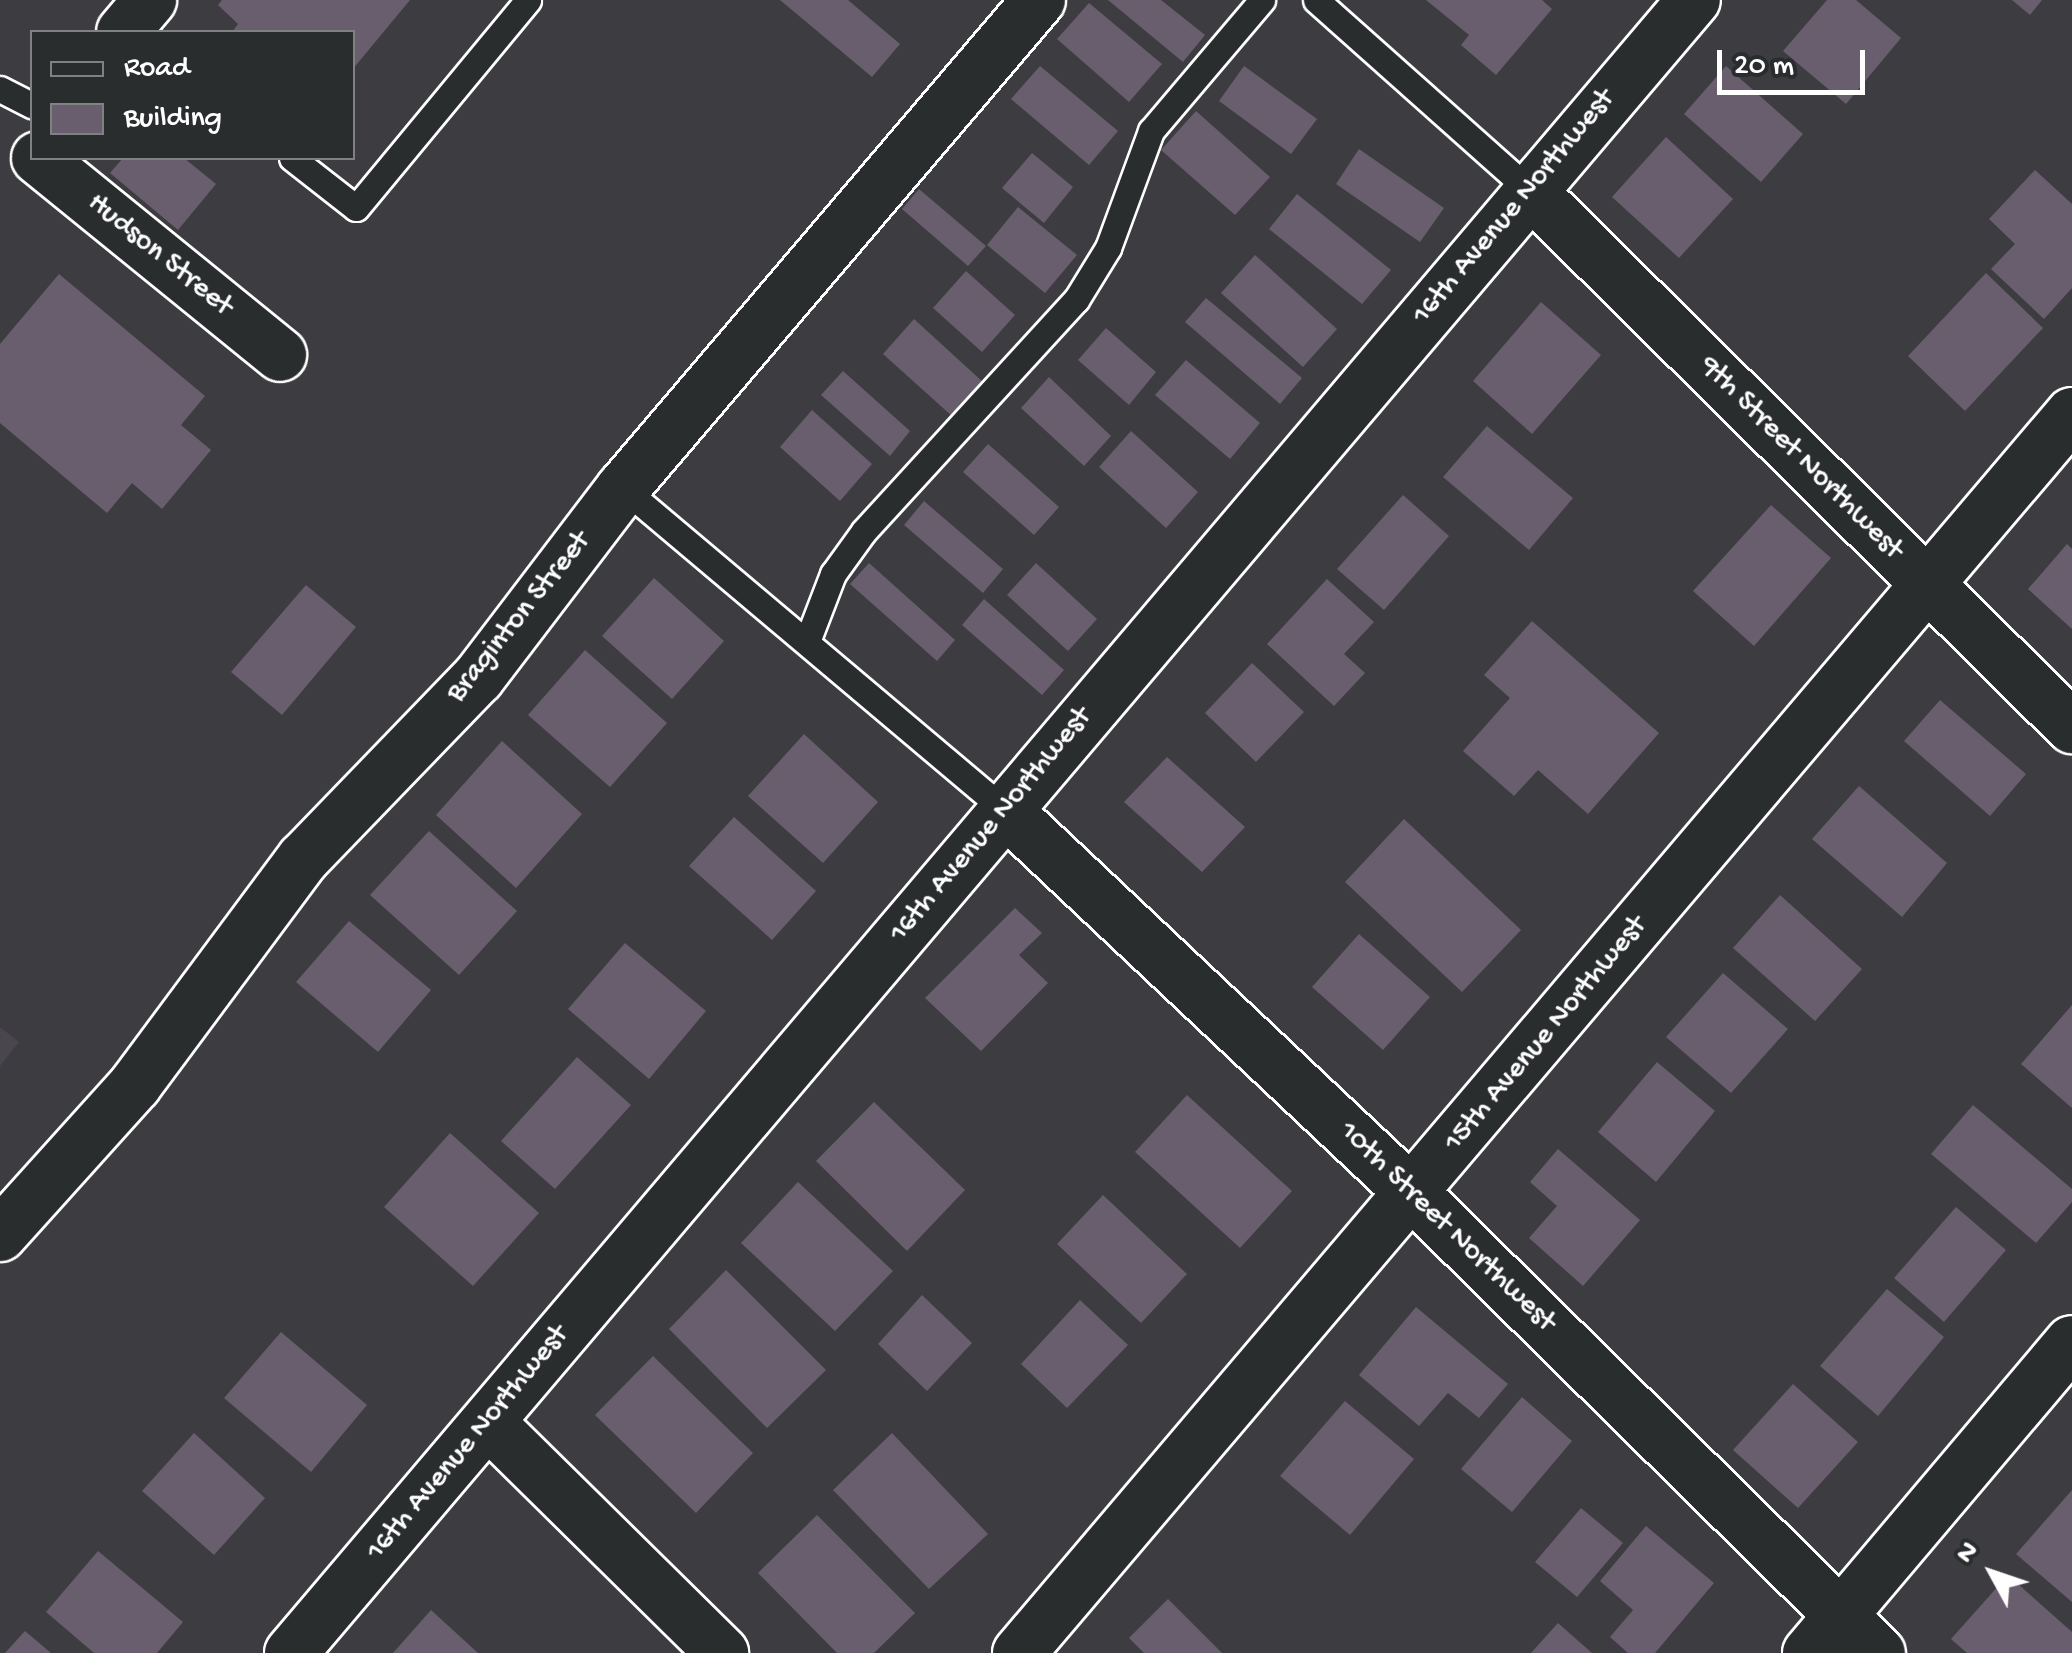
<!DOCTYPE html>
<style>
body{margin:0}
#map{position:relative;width:2072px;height:1653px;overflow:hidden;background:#3d3c41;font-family:"Gochi Hand",sans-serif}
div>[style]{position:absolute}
.built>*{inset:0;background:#4a464e}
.building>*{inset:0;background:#695e6d}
.roads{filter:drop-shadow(2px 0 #fff) drop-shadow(-2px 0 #fff) drop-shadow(0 2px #fff) drop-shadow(0 -2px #fff)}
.service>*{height:25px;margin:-12.5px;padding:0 12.5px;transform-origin:12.5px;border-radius:12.5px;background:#2a2d2e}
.minor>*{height:52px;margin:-26px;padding:0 26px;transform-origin:26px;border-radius:26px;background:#2a2d2e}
span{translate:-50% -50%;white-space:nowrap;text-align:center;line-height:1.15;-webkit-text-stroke:8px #2a2d2e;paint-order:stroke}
.street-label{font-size:30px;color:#fff}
.legend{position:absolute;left:30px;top:30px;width:325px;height:130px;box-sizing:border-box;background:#2a2d2e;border:2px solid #7f8182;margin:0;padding:12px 18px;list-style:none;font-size:30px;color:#fff}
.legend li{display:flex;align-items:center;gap:20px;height:50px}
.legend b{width:50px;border:2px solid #7f8182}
.north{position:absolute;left:1942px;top:1523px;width:100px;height:100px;-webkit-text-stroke:8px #2a2d2e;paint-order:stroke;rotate:310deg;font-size:28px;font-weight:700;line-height:40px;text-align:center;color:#fff}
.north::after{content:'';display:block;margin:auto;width:35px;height:45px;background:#fff;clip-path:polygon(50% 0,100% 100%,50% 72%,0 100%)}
.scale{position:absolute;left:1717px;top:50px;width:148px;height:45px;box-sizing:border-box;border:5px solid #fff;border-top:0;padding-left:12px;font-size:30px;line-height:35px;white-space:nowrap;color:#fff;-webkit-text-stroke:8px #2a2d2e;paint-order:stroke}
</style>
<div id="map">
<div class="built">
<div style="clip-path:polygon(0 1027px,19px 1042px,0 1066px)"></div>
</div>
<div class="building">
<div style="clip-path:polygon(222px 0,410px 0,352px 70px,352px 32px,232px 32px,238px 24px,218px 5px)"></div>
<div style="clip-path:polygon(780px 0,848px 0,900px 44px,872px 77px)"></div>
<div style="clip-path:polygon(1108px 0,1161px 0,1205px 35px,1183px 62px)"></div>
<div style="clip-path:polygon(1426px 0,1542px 0,1552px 9px,1496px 75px,1461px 45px,1469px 35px)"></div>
<div style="clip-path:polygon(1827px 0,1856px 0,1901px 38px,1846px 104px,1783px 51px)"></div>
<div style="clip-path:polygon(2012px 0,2042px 0,2030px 15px)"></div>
<div style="clip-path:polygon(1089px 3px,1162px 64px,1129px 102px,1057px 39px)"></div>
<div style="clip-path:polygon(1040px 66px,1118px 131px,1089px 165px,1011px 99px)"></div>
<div style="clip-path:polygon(1244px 66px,1317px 119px,1291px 154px,1219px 101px)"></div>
<div style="clip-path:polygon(1726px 66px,1803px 134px,1761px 182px,1684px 114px)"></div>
<div style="clip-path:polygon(1196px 111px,1270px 177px,1235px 215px,1161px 150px)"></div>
<div style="clip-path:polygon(1666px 137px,1733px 199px,1679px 258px,1612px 197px)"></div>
<div style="clip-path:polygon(1359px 149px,1444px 208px,1420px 242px,1336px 184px)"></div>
<div style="clip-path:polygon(1032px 153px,1073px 187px,1044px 223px,1002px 188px)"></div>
<div style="clip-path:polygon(123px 158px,184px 158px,216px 184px,178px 230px,110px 173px)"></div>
<div style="clip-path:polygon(2035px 170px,2072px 204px,2072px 288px,2044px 319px,1991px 269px,2015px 244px,1989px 219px)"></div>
<div style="clip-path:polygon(919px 189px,986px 246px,968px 266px,902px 209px)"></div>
<div style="clip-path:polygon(1297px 194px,1391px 270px,1362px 304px,1269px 229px)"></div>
<div style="clip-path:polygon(1018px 207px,1077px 255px,1045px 293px,987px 245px)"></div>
<div style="clip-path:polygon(1255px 255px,1337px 329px,1303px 367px,1221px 293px)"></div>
<div style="clip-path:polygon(966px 271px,1015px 315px,982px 352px,933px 308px)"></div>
<div style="clip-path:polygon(1986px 273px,2043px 328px,1965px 411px,1908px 356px)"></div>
<div style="clip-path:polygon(59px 274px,205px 396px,181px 425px,211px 450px,162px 509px,132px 483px,107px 513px,0 423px,0 344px)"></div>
<div style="clip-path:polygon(1206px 298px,1302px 378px,1280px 404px,1185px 322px)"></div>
<div style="clip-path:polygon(1541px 302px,1601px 355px,1532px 434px,1473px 381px)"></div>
<div style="clip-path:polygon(914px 319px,984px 383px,953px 417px,883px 354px)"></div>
<div style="clip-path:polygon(1106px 328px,1156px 372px,1129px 405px,1078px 360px)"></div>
<div style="clip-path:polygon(1186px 360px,1260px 423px,1230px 459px,1155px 395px)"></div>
<div style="clip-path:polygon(843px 371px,910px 431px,890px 456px,821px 395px)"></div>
<div style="clip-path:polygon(1049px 377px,1111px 436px,1084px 466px,1021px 408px)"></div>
<div style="clip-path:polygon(812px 410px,872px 464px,840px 501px,780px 447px)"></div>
<div style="clip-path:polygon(1487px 426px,1573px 498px,1529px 550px,1443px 477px)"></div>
<div style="clip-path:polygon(1131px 431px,1198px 492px,1166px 528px,1099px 467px)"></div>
<div style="clip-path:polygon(988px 444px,1059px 507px,1034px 535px,963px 472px)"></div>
<div style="clip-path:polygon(1403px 495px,1449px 536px,1384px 610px,1337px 569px)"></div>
<div style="clip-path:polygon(924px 501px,1003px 569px,983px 593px,904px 525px)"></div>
<div style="clip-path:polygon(1771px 505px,1831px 558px,1754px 646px,1693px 591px)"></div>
<div style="clip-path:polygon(2067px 544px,2072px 549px,2072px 629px,2028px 589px)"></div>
<div style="clip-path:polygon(869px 563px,955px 640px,937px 661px,850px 584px)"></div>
<div style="clip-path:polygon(1036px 563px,1097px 619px,1068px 651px,1007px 595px)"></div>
<div style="clip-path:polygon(654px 578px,724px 641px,672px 699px,602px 636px)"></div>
<div style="clip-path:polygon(1327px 579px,1374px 622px,1344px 654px,1365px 673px,1334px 706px,1267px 644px)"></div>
<div style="clip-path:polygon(306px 585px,356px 627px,282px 715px,231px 672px)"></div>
<div style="clip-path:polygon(984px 599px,1064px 670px,1042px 695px,962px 625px)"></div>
<div style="clip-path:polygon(1532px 621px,1659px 733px,1588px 814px,1538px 770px,1514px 796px,1463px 751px,1510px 698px,1484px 675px)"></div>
<div style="clip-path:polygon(585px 650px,667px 723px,610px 787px,528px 715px)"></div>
<div style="clip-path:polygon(1252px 663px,1304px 712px,1256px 762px,1205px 713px)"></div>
<div style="clip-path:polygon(1940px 700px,2026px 774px,1990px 816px,1904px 741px)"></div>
<div style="clip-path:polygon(804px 734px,878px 802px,823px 863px,748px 796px)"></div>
<div style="clip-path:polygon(502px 741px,582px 814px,516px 888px,436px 815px)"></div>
<div style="clip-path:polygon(1167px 757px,1245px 827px,1202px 872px,1124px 802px)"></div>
<div style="clip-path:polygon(1859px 786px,1947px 863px,1902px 917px,1812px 839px)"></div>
<div style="clip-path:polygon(734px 817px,816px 891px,772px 940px,689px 866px)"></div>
<div style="clip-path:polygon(1404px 819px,1521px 930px,1462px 992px,1345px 882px)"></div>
<div style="clip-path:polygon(429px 831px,517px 911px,459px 975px,370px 895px)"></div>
<div style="clip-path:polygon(1780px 895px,1862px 969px,1815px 1021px,1733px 948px)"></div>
<div style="clip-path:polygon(1015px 908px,1042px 933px,1019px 955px,1048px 983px,981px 1051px,925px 998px)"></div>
<div style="clip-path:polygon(349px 921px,431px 990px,378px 1052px,296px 982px)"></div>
<div style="clip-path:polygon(1359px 934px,1430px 997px,1383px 1050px,1312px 987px)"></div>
<div style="clip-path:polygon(625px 943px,706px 1011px,649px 1079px,568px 1009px)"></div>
<div style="clip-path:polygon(1723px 973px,1788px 1029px,1731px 1093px,1666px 1037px)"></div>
<div style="clip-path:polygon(2072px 1005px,2072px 1108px,2021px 1064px)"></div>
<div style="clip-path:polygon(577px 1057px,631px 1105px,555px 1189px,501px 1141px)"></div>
<div style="clip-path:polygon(1657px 1062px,1715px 1111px,1656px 1182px,1598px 1132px)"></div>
<div style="clip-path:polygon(1187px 1095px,1292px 1191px,1240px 1248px,1135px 1152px)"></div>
<div style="clip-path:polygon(874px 1102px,965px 1190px,907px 1251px,816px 1161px)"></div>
<div style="clip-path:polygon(1973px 1105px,2072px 1189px,2072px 1202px,2036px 1243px,1931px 1154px)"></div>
<div style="clip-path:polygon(450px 1133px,539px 1213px,473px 1286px,384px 1207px)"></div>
<div style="clip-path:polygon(1558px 1149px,1640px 1220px,1583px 1286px,1529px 1238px,1557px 1206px,1530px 1182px)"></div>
<div style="clip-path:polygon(798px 1182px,893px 1271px,835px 1331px,741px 1243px)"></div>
<div style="clip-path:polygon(1103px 1195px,1187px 1274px,1141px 1323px,1057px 1244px)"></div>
<div style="clip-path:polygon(1956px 1207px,2006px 1250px,1944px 1322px,1894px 1278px)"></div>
<div style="clip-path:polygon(726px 1270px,826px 1370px,767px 1428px,669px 1329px)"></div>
<div style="clip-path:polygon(1887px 1289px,1944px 1337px,1878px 1416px,1820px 1366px)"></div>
<div style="clip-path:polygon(922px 1295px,972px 1343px,927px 1391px,878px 1344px)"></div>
<div style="clip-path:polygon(1080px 1300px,1128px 1345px,1067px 1408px,1021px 1364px)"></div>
<div style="clip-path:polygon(1416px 1307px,1508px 1384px,1479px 1418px,1448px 1393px,1419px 1426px,1359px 1375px)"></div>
<div style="clip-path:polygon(281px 1332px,367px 1405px,311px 1472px,224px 1398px)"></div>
<div style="clip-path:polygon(653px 1356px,753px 1453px,696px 1513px,595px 1415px)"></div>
<div style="clip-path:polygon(1793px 1384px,1858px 1442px,1798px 1508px,1733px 1450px)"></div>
<div style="clip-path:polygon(1522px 1397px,1572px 1441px,1512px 1512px,1461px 1469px)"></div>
<div style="clip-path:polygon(1345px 1401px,1414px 1459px,1350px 1535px,1280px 1476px)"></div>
<div style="clip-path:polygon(194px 1433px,265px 1498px,214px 1555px,142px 1491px)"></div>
<div style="clip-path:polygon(892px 1433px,988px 1534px,929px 1589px,833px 1490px)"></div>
<div style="clip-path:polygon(2072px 1490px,2072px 1602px,2016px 1554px)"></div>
<div style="clip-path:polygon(1581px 1508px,1623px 1543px,1577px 1597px,1535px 1562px)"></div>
<div style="clip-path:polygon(817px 1515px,915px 1613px,874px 1653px,837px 1653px,758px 1573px)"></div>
<div style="clip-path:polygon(1646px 1526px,1714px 1583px,1655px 1653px,1628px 1653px,1610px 1637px,1633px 1610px,1600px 1581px)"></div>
<div style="clip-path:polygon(98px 1551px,183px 1622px,157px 1653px,94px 1653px,46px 1612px)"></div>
<div style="clip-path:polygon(2008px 1575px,2072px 1632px,2072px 1653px,1967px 1653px,1951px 1639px)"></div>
<div style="clip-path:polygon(1168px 1599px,1222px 1653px,1144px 1653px,1129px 1638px)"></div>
<div style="clip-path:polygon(431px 1610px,478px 1653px,393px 1653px)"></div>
<div style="clip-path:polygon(1558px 1623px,1592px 1653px,1531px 1653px)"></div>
<div style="clip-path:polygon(25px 1631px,51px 1653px,5px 1653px)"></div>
</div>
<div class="roads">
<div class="service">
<div style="left:1316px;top:0;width:285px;rotate:41.7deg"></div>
<div style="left:0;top:89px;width:36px;rotate:27deg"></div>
<div style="left:292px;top:158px;width:81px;rotate:38deg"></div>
<div style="left:356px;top:208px;width:270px;rotate:-50.4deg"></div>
<div style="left:623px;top:488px;width:501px;rotate:40.14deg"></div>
<div style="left:808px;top:639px;width:70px;rotate:-69deg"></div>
<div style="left:833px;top:574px;width:53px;rotate:-54.2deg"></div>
<div style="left:864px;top:531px;width:314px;rotate:-47.5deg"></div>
<div style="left:1076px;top:300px;width:61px;rotate:-58.4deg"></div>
<div style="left:1108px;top:248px;width:125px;rotate:-69.8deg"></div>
<div style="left:1151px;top:131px;width:172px;rotate:-49.7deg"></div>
</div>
<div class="minor">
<div style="left:123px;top:32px;width:42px;rotate:-49.8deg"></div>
<div style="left:38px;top:158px;width:312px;rotate:39.1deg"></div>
<div style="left:1529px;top:190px;width:764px;rotate:44.68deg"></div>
<div style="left:1006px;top:811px;width:559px;rotate:43.26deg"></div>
<div style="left:1413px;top:1194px;width:654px;rotate:44.57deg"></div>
<div style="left:0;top:1235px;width:202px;rotate:-48deg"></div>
<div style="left:135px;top:1085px;width:282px;rotate:-53.4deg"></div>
<div style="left:303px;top:859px;width:252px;rotate:-46deg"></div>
<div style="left:478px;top:678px;width:239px;rotate:-52.7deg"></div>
<div style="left:623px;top:488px;width:641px;rotate:-49.55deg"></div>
<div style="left:488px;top:1422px;width:329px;rotate:44.6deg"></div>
<div style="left:291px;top:1653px;width:2168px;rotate:-49.68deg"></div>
<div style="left:1019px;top:1653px;width:1626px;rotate:-49.64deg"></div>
<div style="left:1809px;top:1653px;width:407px;rotate:-49.8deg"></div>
</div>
</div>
<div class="street-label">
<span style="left:1515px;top:208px;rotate:-50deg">16th Avenue Northwest</span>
<span style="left:159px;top:256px;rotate:39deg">Hudson Street</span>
<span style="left:1800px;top:459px;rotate:45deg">9th Street Northwest</span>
<span style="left:520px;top:618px;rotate:-51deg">Braginton Street</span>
<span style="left:992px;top:826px;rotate:-50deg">16th Avenue Northwest</span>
<span style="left:1547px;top:1035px;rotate:-50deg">15th Avenue Northwest</span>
<span style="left:1446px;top:1228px;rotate:44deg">10th Street Northwest</span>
<span style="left:469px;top:1444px;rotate:-50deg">16th Avenue Northwest</span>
</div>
<ul class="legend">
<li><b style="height:12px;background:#2a2d2e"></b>Road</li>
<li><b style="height:28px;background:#695e6d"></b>Building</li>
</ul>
<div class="north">N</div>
<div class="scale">20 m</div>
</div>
